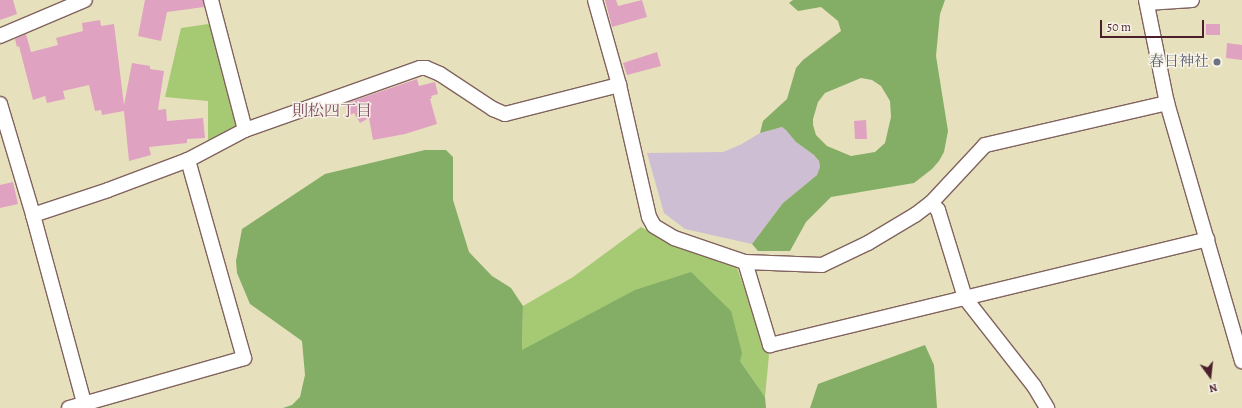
<!DOCTYPE html>
<meta charset="utf-8">
<style>
body{margin:0}
#map{position:relative;width:1242px;height:408px;overflow:hidden;background:#e7e0bc;font-family:Alegreya,"Noto Serif JP",serif}
div>[style]{position:absolute}
.industrial>*{inset:0;background:#cdbed3}
.green>*{inset:0;background:#a6ca73}
.forest>*{inset:0;background:#84ae65}
.building>*{inset:0;background:#e0a2c1}
.roads{filter:drop-shadow(1px 0 #81635e) drop-shadow(-1px 0 #81635e) drop-shadow(0 1px #81635e) drop-shadow(0 -1px #81635e)}
.minor>*{height:14px;margin:-7px;padding:0 7px;transform-origin:7px;border-radius:7px;background:#fff}
.dots>*{width:11px;height:11px;translate:-50% -50%;box-sizing:border-box;border:2px solid #f7f3e8;border-radius:50%}
span{translate:-50% -50%;white-space:nowrap;text-align:center;line-height:1.15;-webkit-text-stroke:3px #f7f3e8;paint-order:stroke}
.worship-label{font-size:15px;color:#5b616d}
.right{translate:-100% -50%;text-align:right}
.neighbourhood-label{font-size:16px;color:#7e4d60}
.north{position:absolute;left:1190px;top:356px;width:40px;height:40px;-webkit-text-stroke:3px #f7f3e8;paint-order:stroke;rotate:165deg;font-size:11px;font-weight:700;line-height:16px;text-align:center;color:#4a1f2b}
.north::after{content:'';display:block;margin:auto;width:14px;height:18px;background:#4a1f2b;clip-path:polygon(50% 0,100% 100%,50% 72%,0 100%)}
.scale{position:absolute;left:1100px;top:20px;width:104px;height:18px;box-sizing:border-box;border:2px solid #4a1f2b;border-top:0;padding-left:5px;font-size:12px;line-height:14px;white-space:nowrap;color:#4a1f2b;-webkit-text-stroke:3px #f7f3e8;paint-order:stroke}
</style>
<div id="map">
<div class="industrial">
<div style="clip-path:polygon(782px 127px,787px 130px,796px 142px,814px 155px,819px 161px,820px 167px,817px 175px,783px 203px,752px 244px,685px 229px,664px 213px,647px 153px,723px 152px,740px 145px,760px 133px)"></div>
</div>
<div class="green">
<div style="clip-path:polygon(215px 23px,240px 128px,208px 140px,208px 101px,165px 97px,181px 28px)"></div>
<div style="clip-path:polygon(641px 227px,675px 245px,737px 268px,769px 355px,765px 397px,740px 361px,522px 350px,523px 306px,573px 277px)"></div>
</div>
<div class="forest">
<div style="clip-path:polygon(evenodd,793px 0,945px 0,940px 14px,936px 56px,948px 131px,944px 152px,939px 161px,932px 169px,914px 183px,831px 197px,806px 222px,790px 251px,758px 251px,752px 244px,783px 203px,817px 175px,820px 167px,819px 161px,814px 155px,796px 142px,786px 130px,782px 127px,760px 133px,763px 121px,787px 99px,796px 68px,803px 60px,841px 31px,838px 21px,821px 7px,798px 11px,789px 3px,793px 0,861px 78px,872px 80px,881px 86px,890px 101px,891px 117px,885px 143px,875px 152px,851px 156px,827px 146px,816px 135px,813px 125px,813px 119px,818px 102px,825px 93px,861px 78px)"></div>
<div style="clip-path:polygon(425px 150px,446px 150px,453px 157px,453px 200px,469px 252px,492px 276px,511px 288px,523px 306px,522px 350px,635px 290px,691px 272px,731px 311px,742px 353px,740px 361px,765px 397px,766px 408px,283px 408px,292px 405px,300px 397px,305px 375px,302px 341px,250px 304px,237px 273px,236px 261px,242px 229px,325px 174px)"></div>
<div style="clip-path:polygon(925px 345px,934px 365px,937px 408px,810px 408px,818px 384px)"></div>
</div>
<div class="building">
<div style="clip-path:polygon(0 0,13px 0,17px 14px,0 20px)"></div>
<div style="clip-path:polygon(145px 0,203px 0,204px 7px,167px 12px,161px 41px,138px 36px)"></div>
<div style="clip-path:polygon(605px 0,616px 0,618px 6px,642px 0,647px 17px,612px 27px)"></div>
<div style="clip-path:polygon(100px 20px,101px 26px,114px 24px,124px 105px,132px 63px,150px 66px,150px 69px,164px 71px,158px 110px,166px 109px,167px 121px,203px 118px,205px 138px,187px 139px,187px 143px,149px 147px,151px 155px,129px 161px,124px 111px,102px 115px,101px 110px,95px 111px,89px 85px,63px 91px,65px 99px,47px 103px,45px 96px,33px 100px,19px 46px,17px 47px,15px 39px,26px 34px,31px 52px,58px 45px,56px 38px,83px 31px,82px 23px)"></div>
<div style="clip-path:polygon(1206px 24px,1220px 24px,1220px 35px,1206px 35px)"></div>
<div style="clip-path:polygon(1227px 43px,1242px 45px,1242px 60px,1226px 58px)"></div>
<div style="clip-path:polygon(657px 52px,661px 66px,627px 75px,623px 63px)"></div>
<div style="clip-path:polygon(417px 79px,419px 86px,435px 82px,438px 94px,431px 96px,432px 98px,430px 99px,437px 124px,405px 134px,373px 140px,369px 118px,360px 123px,354px 113px,350px 115px,344px 104px)"></div>
<div style="clip-path:polygon(866px 120px,867px 139px,855px 139px,854px 121px)"></div>
<div style="clip-path:polygon(13px 182px,18px 204px,0 208px,0 185px)"></div>
</div>
<div class="roads">
<div class="minor">
<div style="left:211px;top:0;width:134px;rotate:75.3deg"></div>
<div style="left:595px;top:0;width:88px;rotate:74.2deg"></div>
<div style="left:619px;top:85px;width:135px;rotate:77.2deg"></div>
<div style="left:649px;top:217px;width:10px;rotate:61deg"></div>
<div style="left:654px;top:226px;width:23px;rotate:31deg"></div>
<div style="left:674px;top:238px;width:75px;rotate:18.7deg"></div>
<div style="left:745px;top:262px;width:77px;rotate:2.2deg"></div>
<div style="left:822px;top:265px;width:51px;rotate:-25.6deg"></div>
<div style="left:868px;top:243px;width:55px;rotate:-30.8deg"></div>
<div style="left:915px;top:215px;width:20px;rotate:-37deg"></div>
<div style="left:931px;top:203px;width:79px;rotate:-47deg"></div>
<div style="left:985px;top:145px;width:187px;rotate:-13deg"></div>
<div style="left:1146px;top:0;width:105px;rotate:78.5deg"></div>
<div style="left:1167px;top:103px;width:269px;rotate:73.8deg"></div>
<div style="left:1147px;top:3px;width:45px;rotate:-3.8deg"></div>
<div style="left:0;top:36px;width:92px;rotate:-23deg"></div>
<div style="left:0;top:104px;width:116px;rotate:73.4deg"></div>
<div style="left:33px;top:215px;width:195px;rotate:74.8deg"></div>
<div style="left:931px;top:203px;width:10px;rotate:45deg"></div>
<div style="left:938px;top:210px;width:92px;rotate:72.9deg"></div>
<div style="left:965px;top:298px;width:112px;rotate:51.9deg"></div>
<div style="left:1034px;top:386px;width:26px;rotate:59deg"></div>
<div style="left:33px;top:215px;width:79px;rotate:-18.4deg"></div>
<div style="left:108px;top:190px;width:85px;rotate:-20.6deg"></div>
<div style="left:188px;top:160px;width:64px;rotate:-27.8deg"></div>
<div style="left:245px;top:130px;width:186px;rotate:-19.5deg"></div>
<div style="left:420px;top:68px;width:6px"></div>
<div style="left:426px;top:68px;width:15px;rotate:23deg"></div>
<div style="left:440px;top:74px;width:64px;rotate:33.4deg"></div>
<div style="left:493px;top:109px;width:13px;rotate:23deg"></div>
<div style="left:505px;top:114px;width:118px;rotate:-14.3deg"></div>
<div style="left:745px;top:262px;width:87px;rotate:73.2deg"></div>
<div style="left:770px;top:345px;width:450px;rotate:-13.6deg"></div>
<div style="left:69px;top:408px;width:182px;rotate:-15.9deg"></div>
<div style="left:244px;top:358px;width:206px;rotate:-105.8deg"></div>
</div>
</div>
<div class="dots">
<div style="left:1217px;top:62px;background:#6b7280"></div>
</div>
<div class="worship-label">
<span class="right" style="left:1209px;top:62px">春日神社</span>
</div>
<div class="neighbourhood-label">
<span style="left:332px;top:111px">則松四丁目</span>
</div>
<div class="north">N</div>
<div class="scale">50 m</div>
</div>
